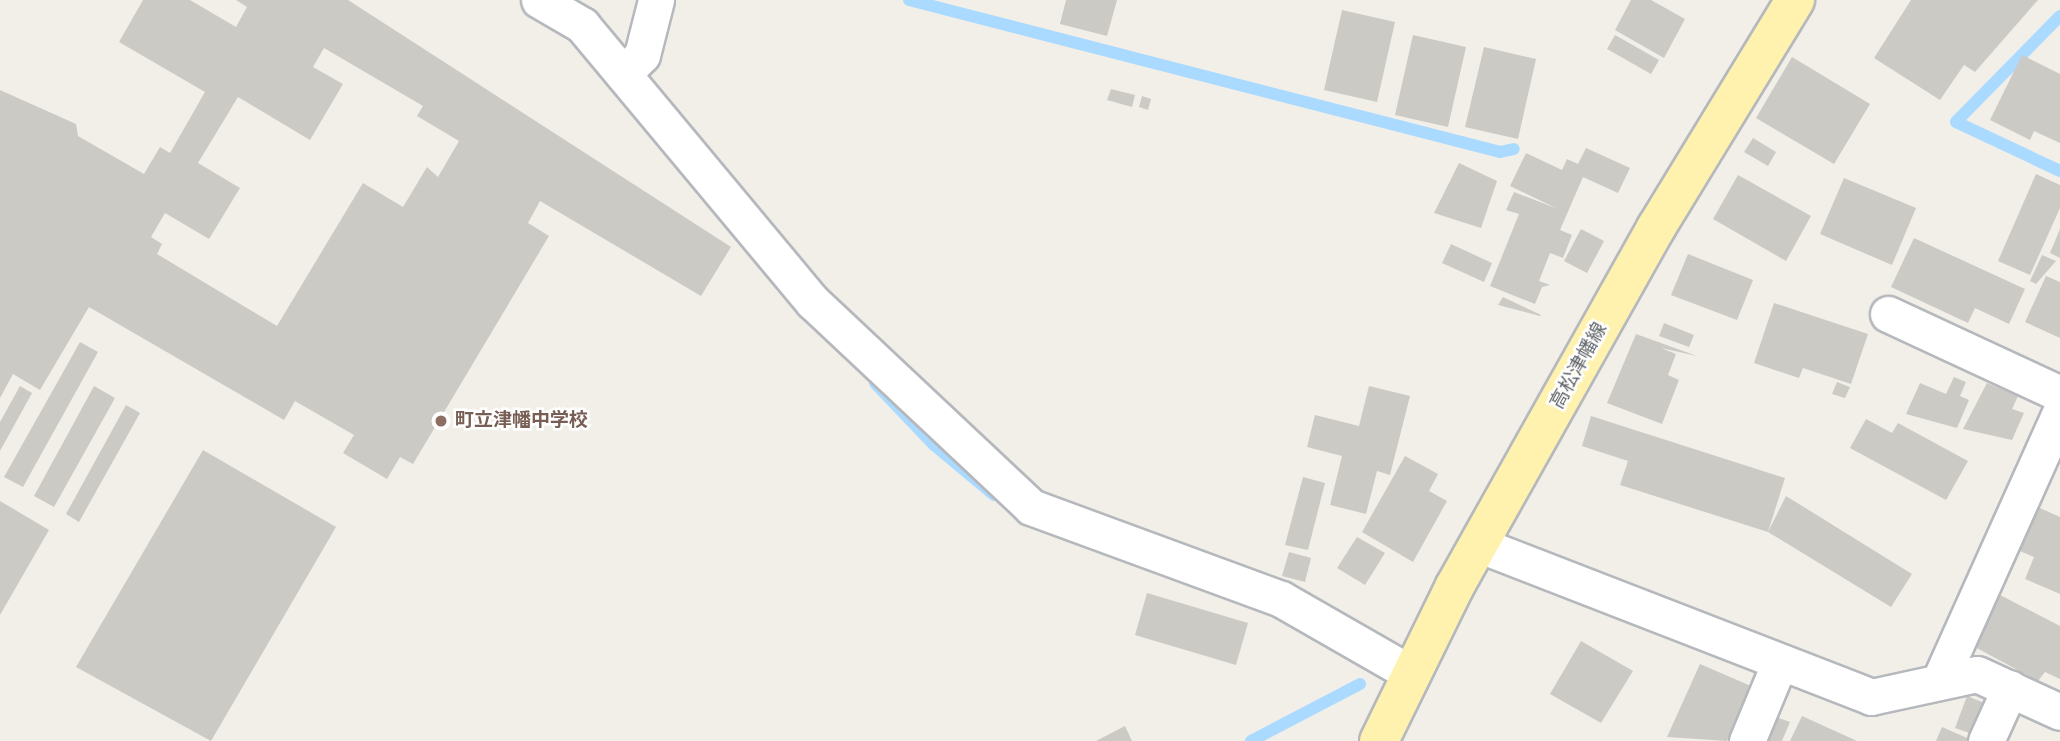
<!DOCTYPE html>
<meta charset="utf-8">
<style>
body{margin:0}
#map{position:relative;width:2060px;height:741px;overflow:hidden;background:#f1efe8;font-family:"Varela Round","Noto Sans JP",sans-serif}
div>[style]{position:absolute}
.stream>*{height:12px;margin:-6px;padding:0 6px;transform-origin:6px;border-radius:6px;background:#aadaff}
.building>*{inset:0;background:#cccac5}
.roads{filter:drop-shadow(2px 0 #b5b8bc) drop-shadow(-2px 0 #b5b8bc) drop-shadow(0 2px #b5b8bc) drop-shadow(0 -2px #b5b8bc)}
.street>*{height:35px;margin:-17.5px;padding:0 17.5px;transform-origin:17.5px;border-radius:17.5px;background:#fff}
.primary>*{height:38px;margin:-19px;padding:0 19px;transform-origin:19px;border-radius:19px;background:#fff2af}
.dots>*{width:19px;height:19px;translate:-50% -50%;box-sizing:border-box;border:4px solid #fff;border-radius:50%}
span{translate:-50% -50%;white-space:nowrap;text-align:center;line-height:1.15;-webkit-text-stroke:5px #fff;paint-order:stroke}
.street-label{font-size:19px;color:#5f6368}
.education-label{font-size:19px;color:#785e54;font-weight:700}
.left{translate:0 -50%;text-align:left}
</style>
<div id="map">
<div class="stream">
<div style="left:909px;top:0;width:610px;rotate:14.42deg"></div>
<div style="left:1500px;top:152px;width:14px;rotate:-12deg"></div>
<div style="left:2060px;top:16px;width:148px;rotate:134.5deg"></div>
<div style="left:1956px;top:122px;width:115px;rotate:25.2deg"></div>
<div style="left:875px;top:383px;width:86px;rotate:46.4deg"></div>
<div style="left:934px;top:445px;width:78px;rotate:39.8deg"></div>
<div style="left:1251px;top:741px;width:123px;rotate:-27.6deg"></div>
</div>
<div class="building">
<div style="clip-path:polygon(evenodd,143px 0,190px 0,236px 27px,247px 7px,236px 0,348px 0,731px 247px,701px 296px,540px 201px,528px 223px,549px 236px,413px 464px,400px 457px,387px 479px,343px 453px,354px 435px,295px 401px,284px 420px,89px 307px,40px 390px,13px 374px,0 398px,0 90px,76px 124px,78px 136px,144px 174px,160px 147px,170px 153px,205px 92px,119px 42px,143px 0,324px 48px,423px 106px,417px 116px,459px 141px,438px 177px,427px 167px,403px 207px,363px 183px,277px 326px,157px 254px,162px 244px,151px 237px,165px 213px,209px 239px,240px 188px,198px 163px,238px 97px,310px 140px,343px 84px,313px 67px,324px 48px)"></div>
<div style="clip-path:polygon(1066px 0,1117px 0,1107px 36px,1060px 24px)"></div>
<div style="clip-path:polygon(1631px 0,1651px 0,1685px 19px,1664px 58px,1615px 30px)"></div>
<div style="clip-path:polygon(1911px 0,2038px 0,1975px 72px,1964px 65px,1940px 100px,1874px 58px)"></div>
<div style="clip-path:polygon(1342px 10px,1395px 22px,1377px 102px,1324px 90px)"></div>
<div style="clip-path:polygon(1413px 35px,1466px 47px,1448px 127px,1395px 115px)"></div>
<div style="clip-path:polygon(1615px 35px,1659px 60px,1651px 74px,1607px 49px)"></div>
<div style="clip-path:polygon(1484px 47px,1536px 59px,1518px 139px,1465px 127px)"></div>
<div style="clip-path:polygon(2022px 55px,2060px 74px,2060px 143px,2034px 131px,2030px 140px,1990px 120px)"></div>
<div style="clip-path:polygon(1792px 57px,1870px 104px,1834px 164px,1756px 118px)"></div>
<div style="clip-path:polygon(1111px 89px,1135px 95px,1132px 107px,1107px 100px)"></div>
<div style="clip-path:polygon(1142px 96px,1151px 99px,1148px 110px,1139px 107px)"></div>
<div style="clip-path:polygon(1753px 138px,1776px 152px,1768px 166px,1744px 152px)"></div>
<div style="clip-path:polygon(1586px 148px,1630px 168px,1618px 193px,1583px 177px,1560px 230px,1572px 235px,1563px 258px,1550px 253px,1539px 281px,1550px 285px,1542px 287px,1535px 304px,1490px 286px,1519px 214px,1506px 210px,1514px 192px,1558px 209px,1510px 186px,1526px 153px,1562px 170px,1567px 159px,1578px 164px)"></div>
<div style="clip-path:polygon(1459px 163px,1497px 181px,1481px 228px,1434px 213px)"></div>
<div style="clip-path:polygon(2036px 174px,2060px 185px,2060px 208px,2030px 275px,1998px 261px)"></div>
<div style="clip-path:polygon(1738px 175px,1811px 216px,1786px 261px,1713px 219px)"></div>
<div style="clip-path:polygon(1844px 178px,1916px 208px,1892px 265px,1820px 234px)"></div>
<div style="clip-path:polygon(1581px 229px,1604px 241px,1587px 273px,1564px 261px)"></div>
<div style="clip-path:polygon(2060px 229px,2060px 258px,2050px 253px)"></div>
<div style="clip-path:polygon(1914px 238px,2025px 289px,2009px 324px,1975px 308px,1968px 323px,1891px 287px)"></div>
<div style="clip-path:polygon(1451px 244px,1492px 263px,1484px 282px,1442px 263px)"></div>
<div style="clip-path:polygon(1688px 254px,1753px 280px,1737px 320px,1671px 295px)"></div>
<div style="clip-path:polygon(2042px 255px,2056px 261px,2036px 284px,2030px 281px)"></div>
<div style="clip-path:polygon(2046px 276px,2060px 282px,2060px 338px,2025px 322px)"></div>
<div style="clip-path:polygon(1503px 297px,1541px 315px,1540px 316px,1498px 305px)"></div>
<div style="clip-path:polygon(1774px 303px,1868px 334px,1851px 384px,1803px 368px,1799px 378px,1754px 363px)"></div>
<div style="clip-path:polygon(1664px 323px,1694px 335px,1689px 347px,1659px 336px)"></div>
<div style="clip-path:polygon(1636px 334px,1697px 356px,1661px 348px,1676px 354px,1668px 375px,1679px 380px,1662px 424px,1607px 403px)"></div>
<div style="clip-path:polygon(80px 342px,98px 352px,23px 487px,4px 477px)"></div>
<div style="clip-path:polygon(1954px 377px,1966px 382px,1960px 396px,1969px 400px,1957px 428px,1906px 414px,1920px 383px,1946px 394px)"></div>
<div style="clip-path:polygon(1837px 382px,1850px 387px,1845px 398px,1832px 394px)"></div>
<div style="clip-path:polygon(1987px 383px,2018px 396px,2012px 409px,2024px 413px,2012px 440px,1963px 429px)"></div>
<div style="clip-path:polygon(20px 386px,32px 393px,0 451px,0 422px)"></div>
<div style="clip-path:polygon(94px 386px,115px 398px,54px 507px,34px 496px)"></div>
<div style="clip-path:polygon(1369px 386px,1410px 396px,1390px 475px,1377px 471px,1366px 514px,1330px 505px,1342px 456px,1307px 447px,1315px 415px,1359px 426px)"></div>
<div style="clip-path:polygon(126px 405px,140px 413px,79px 522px,66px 514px)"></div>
<div style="clip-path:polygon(1591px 416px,1785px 478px,1768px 532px,1786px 496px,1912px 574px,1891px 607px,1768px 532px,1620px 485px,1628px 461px,1582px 446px)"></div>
<div style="clip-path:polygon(1866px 419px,1892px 433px,1898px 423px,1968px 461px,1946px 500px,1850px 448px)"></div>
<div style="clip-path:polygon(203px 450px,336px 527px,211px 741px,76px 667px)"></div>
<div style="clip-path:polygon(1405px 456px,1438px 474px,1429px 491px,1447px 501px,1413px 562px,1362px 532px)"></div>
<div style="clip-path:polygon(1303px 477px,1325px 483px,1308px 550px,1285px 545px)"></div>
<div style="clip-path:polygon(0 501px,49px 530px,0 615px)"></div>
<div style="clip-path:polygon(2033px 505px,2060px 517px,2060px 594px,2025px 579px,2034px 557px,2015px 549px)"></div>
<div style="clip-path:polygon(1357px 537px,1385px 553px,1365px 585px,1337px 568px)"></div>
<div style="clip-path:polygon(1289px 552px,1311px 558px,1305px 582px,1282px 576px)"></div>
<div style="clip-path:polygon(1147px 593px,1248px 623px,1236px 665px,1135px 635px)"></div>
<div style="clip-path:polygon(2000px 595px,2060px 626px,2060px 679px,2045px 672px,2038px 681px,1973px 646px)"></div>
<div style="clip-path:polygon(1581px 641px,1633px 671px,1601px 723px,1550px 694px)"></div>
<div style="clip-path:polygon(1700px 664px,1751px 686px,1727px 741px,1667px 737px)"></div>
<div style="clip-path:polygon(1967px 696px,1987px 704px,1975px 735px,1955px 728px)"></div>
<div style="clip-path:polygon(1773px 716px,1790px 722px,1782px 741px,1764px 741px)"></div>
<div style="clip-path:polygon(1802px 716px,1857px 741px,1790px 741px)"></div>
<div style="clip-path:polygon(1125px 726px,1132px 741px,1096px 741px)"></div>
<div style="clip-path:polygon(1942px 727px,1974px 741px,1936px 741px)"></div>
</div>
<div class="roads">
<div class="street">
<div style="left:539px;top:0;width:50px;rotate:30.2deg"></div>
<div style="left:582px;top:25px;width:361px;rotate:50.2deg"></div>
<div style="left:813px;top:302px;width:299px;rotate:43.2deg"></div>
<div style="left:1031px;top:507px;width:266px;rotate:20.2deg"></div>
<div style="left:1281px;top:599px;width:151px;rotate:29.8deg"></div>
<div style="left:623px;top:74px;width:27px;rotate:-45deg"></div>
<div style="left:642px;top:55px;width:57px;rotate:-75.7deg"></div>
<div style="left:1888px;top:314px;width:190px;rotate:24.9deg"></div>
<div style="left:1480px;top:545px;width:420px;rotate:21.2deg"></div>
<div style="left:1871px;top:697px;width:108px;rotate:-12.2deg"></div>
<div style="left:1977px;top:674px;width:91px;rotate:24.6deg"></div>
<div style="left:1939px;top:682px;width:295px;rotate:-65.8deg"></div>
<div style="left:1747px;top:741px;width:83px;rotate:-67.4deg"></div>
<div style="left:1986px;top:741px;width:58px;rotate:-65.6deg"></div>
</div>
<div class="primary">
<div style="left:1379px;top:741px;width:173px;rotate:-63.9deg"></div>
<div style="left:1455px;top:586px;width:411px;rotate:-60.7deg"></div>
<div style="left:1656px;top:228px;width:267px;rotate:-58.6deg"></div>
</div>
</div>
<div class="dots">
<div style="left:441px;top:421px;background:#8d6e63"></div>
</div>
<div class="street-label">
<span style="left:1579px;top:366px;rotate:-61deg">高松津幡線</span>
</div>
<div class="education-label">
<span class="left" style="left:455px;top:421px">町立津幡中学校</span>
</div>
</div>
